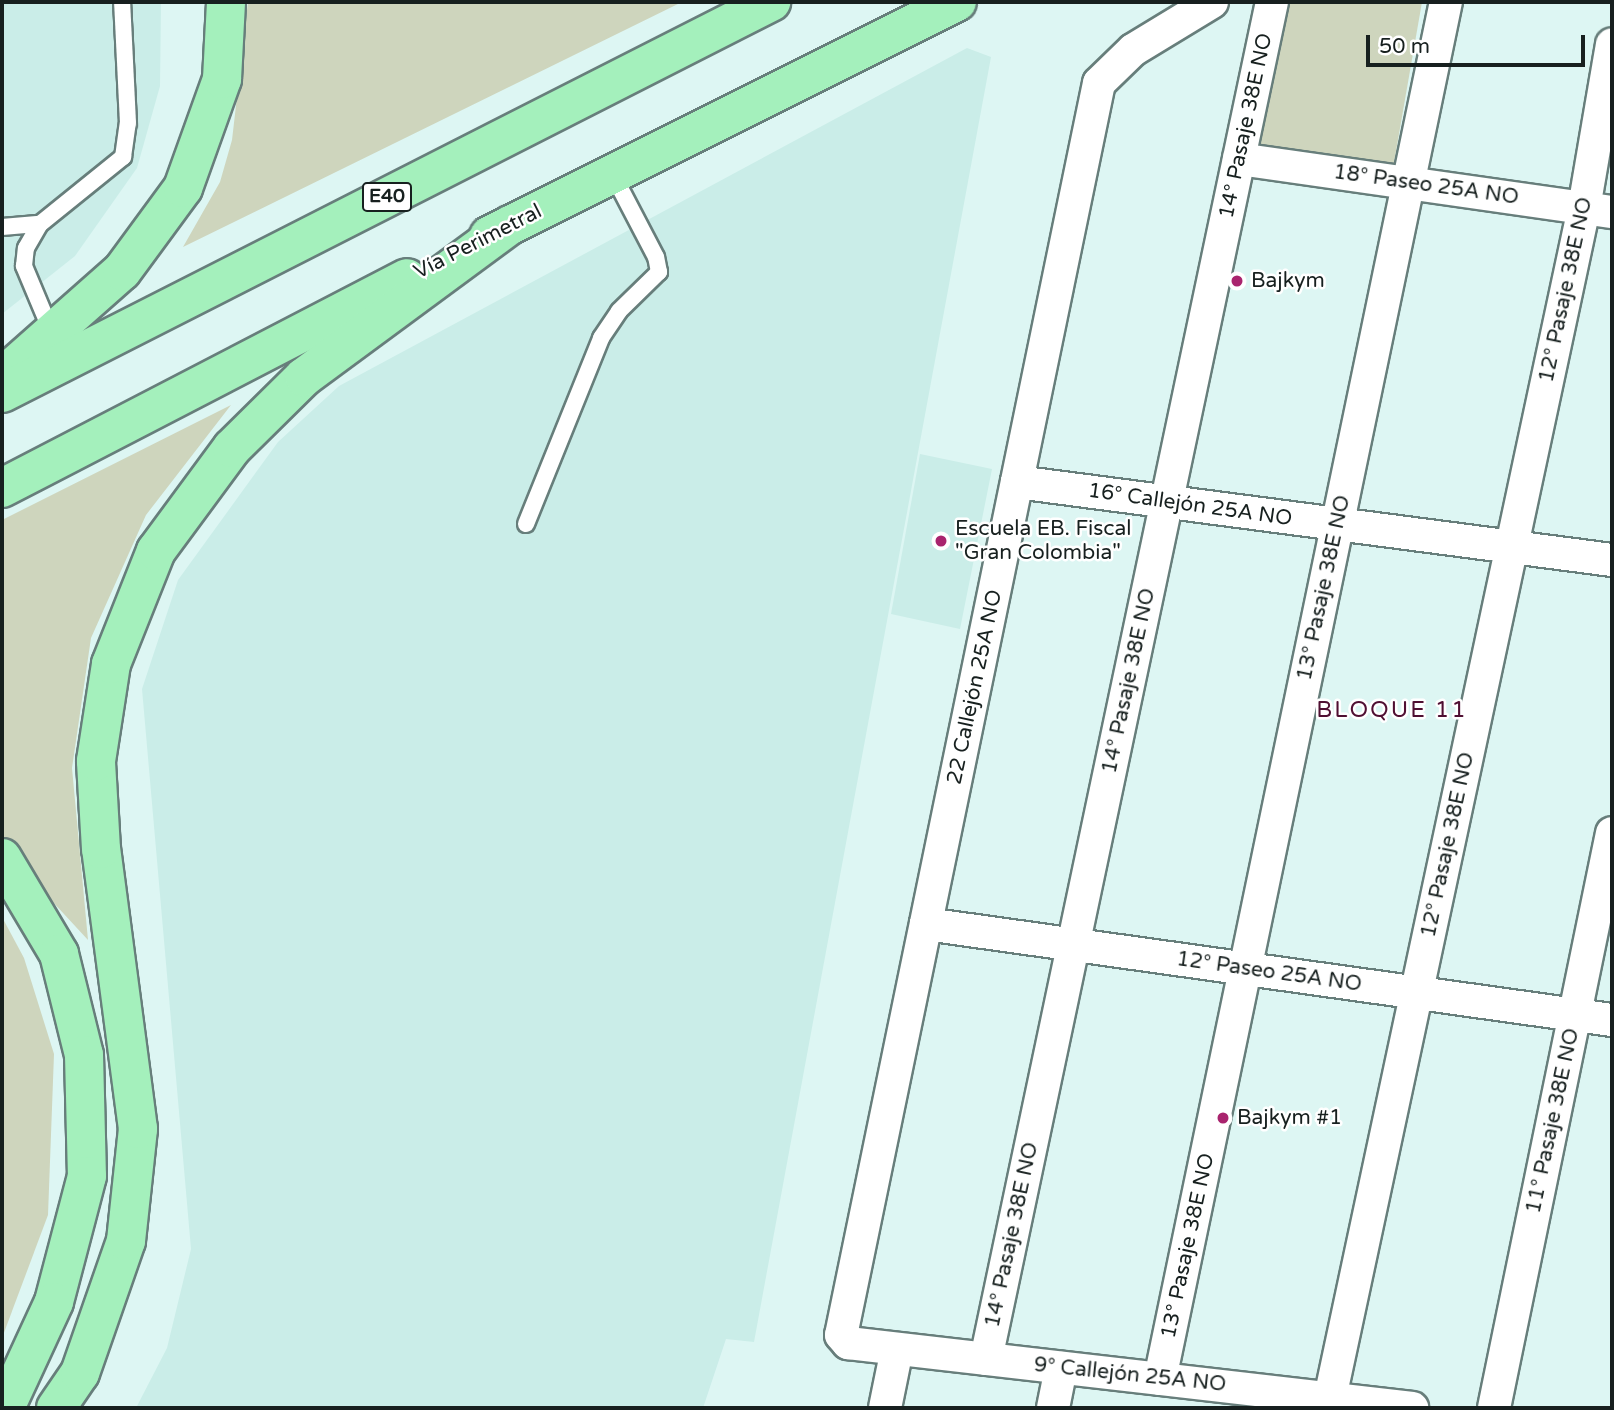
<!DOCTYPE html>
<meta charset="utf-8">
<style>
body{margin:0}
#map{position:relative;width:1614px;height:1410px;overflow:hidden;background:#ddf6f3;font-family:"Varela Round",sans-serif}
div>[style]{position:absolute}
.built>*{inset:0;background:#caede8}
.green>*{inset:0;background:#ced5bd}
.roads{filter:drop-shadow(2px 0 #677e7b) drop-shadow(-2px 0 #677e7b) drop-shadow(0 2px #677e7b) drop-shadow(0 -2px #677e7b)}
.service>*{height:16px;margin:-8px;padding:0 8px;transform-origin:8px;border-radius:8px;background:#fff}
.minor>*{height:32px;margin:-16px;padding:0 16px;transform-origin:16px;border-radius:16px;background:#fff}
.trunk>*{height:38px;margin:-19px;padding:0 19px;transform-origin:19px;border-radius:19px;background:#a4f0bc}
.dots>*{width:19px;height:19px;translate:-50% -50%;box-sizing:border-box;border:4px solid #fff;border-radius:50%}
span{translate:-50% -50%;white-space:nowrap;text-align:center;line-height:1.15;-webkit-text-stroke:5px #fff;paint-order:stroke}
.shield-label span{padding:2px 5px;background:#fff;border:2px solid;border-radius:5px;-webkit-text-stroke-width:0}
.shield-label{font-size:19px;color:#17201f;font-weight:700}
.street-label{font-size:21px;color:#17201f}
.poi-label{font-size:21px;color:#17201f}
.left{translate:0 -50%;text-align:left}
.neighbourhood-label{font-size:23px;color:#4f0f32;letter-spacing:2px}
.frame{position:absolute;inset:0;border:4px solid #17201f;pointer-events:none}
.scale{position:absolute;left:1366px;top:35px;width:219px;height:32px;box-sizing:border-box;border:4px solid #17201f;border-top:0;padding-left:9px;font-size:21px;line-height:24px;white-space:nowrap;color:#17201f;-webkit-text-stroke:5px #fff;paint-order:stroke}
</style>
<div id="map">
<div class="built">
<div style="clip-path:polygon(2px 2px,161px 2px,160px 86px,137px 168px,75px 256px,2px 314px)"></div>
<div style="clip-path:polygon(967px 48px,991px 57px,754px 1342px,726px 1339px,703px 1408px,136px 1408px,167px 1348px,191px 1249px,142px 689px,178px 580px,278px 442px,339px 386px)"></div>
<div style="clip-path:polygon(920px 454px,992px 469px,960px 629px,891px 614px)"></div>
</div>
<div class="green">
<div style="clip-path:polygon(248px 2px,682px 2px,183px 247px,220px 182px,232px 140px)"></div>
<div style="clip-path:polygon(1282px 2px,1422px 2px,1392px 174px,1255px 155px)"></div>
<div style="clip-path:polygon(231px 405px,146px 515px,91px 638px,72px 768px,88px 940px,2px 847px,2px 520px)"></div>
<div style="clip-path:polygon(2px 917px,24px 958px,54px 1054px,48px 1215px,2px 1338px)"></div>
</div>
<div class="roads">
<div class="service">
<div style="left:2px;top:227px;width:38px;rotate:-5deg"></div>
<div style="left:52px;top:333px;width:73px;rotate:-112.7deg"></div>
<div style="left:24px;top:266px;width:18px;rotate:-84deg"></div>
<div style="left:26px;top:248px;width:28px;rotate:-60deg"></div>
<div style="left:40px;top:224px;width:107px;rotate:-38.9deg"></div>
<div style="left:123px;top:157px;width:34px;rotate:-82deg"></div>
<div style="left:128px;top:123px;width:121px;rotate:-92.8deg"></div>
<div style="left:526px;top:524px;width:201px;rotate:-68deg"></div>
<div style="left:601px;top:338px;width:32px;rotate:-56deg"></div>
<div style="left:619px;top:311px;width:56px;rotate:-44.3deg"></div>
<div style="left:659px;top:272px;width:15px;rotate:-101deg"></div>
<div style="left:656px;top:257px;width:95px;rotate:-117.6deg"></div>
</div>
<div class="minor">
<div style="left:1212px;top:2px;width:92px;rotate:148.7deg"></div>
<div style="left:1133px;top:50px;width:47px;rotate:135.9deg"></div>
<div style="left:1099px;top:83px;width:1278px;rotate:101.64deg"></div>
<div style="left:841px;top:1335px;width:11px;rotate:49deg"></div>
<div style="left:848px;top:1343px;width:568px;rotate:6.57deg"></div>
<div style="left:1239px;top:159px;width:377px;rotate:8.1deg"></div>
<div style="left:1017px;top:482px;width:600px;rotate:7.47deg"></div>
<div style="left:926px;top:924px;width:693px;rotate:7.97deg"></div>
<div style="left:986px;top:1359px;width:1387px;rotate:-78.1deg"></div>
<div style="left:1160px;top:1379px;width:1406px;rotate:-78.27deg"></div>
<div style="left:1330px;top:1398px;width:1217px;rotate:-77.95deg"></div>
<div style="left:1584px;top:208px;width:166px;rotate:-80.3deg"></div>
<div style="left:885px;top:1408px;width:60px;rotate:-78.5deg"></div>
<div style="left:1053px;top:1408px;width:41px;rotate:-78.7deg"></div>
<div style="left:1494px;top:1408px;width:587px;rotate:-78.4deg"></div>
</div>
<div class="trunk">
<div style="left:489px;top:236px;width:523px;rotate:-26.57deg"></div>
<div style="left:2px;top:377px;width:160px;rotate:-41.5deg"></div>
<div style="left:122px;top:271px;width:103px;rotate:-53.7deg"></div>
<div style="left:183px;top:188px;width:116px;rotate:-70.3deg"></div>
<div style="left:222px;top:79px;width:77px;rotate:-87deg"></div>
<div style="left:2px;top:393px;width:863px;rotate:-26.95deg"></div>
<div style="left:2px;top:488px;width:456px;rotate:-27.4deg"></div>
<div style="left:2px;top:858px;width:112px;rotate:59.3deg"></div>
<div style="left:59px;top:954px;width:104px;rotate:76.1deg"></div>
<div style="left:84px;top:1055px;width:121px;rotate:88.6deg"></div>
<div style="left:87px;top:1176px;width:130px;rotate:104.7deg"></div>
<div style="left:54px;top:1302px;width:117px;rotate:114.8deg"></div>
<div style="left:56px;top:1408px;width:42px;rotate:-55.6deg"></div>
<div style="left:80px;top:1373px;width:140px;rotate:-70.8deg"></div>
<div style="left:126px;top:1241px;width:113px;rotate:-83.9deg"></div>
<div style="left:138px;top:1129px;width:282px;rotate:-97.5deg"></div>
<div style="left:101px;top:849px;width:88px;rotate:-93.3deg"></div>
<div style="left:96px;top:761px;width:98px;rotate:-81.2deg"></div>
<div style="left:111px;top:664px;width:122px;rotate:-68.3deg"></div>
<div style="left:156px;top:551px;width:128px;rotate:-53.6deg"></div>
<div style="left:232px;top:448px;width:101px;rotate:-44.6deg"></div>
<div style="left:304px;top:377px;width:256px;rotate:-36.4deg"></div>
</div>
</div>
<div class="dots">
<div style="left:1237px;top:281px;background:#a9246e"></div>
<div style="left:941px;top:541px;background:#a9246e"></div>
<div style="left:1223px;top:1118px;background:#a9246e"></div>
</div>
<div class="shield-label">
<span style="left:387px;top:197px">E40</span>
</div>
<div class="street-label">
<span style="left:1246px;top:126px;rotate:-78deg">14° Pasaje 38E NO</span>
<span style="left:1426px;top:185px;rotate:8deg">18° Paseo 25A NO</span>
<span style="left:478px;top:242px;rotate:-27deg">Vía Perimetral</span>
<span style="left:1566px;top:290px;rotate:-78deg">12° Pasaje 38E NO</span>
<span style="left:1190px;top:505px;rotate:8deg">16° Callejón 25A NO</span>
<span style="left:1324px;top:588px;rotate:-78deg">13° Pasaje 38E NO</span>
<span style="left:1129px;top:681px;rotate:-78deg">14° Pasaje 38E NO</span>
<span style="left:975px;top:687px;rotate:-78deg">22 Callejón 25A NO</span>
<span style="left:1448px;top:845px;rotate:-78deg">12° Pasaje 38E NO</span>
<span style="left:1269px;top:972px;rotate:8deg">12° Paseo 25A NO</span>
<span style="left:1553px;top:1121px;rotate:-78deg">11° Pasaje 38E NO</span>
<span style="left:1012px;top:1235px;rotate:-78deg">14° Pasaje 38E NO</span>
<span style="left:1188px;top:1246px;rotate:-78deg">13° Pasaje 38E NO</span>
<span style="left:1130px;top:1375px;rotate:6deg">9° Callejón 25A NO</span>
</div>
<div class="poi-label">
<span class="left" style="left:1251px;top:281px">Bajkym</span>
<span class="left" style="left:955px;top:541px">Escuela EB. Fiscal<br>"Gran Colombia"</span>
<span class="left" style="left:1237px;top:1118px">Bajkym #1</span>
</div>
<div class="neighbourhood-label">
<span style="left:1392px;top:710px">BLOQUE 11</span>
</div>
<div class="frame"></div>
<div class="scale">50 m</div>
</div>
